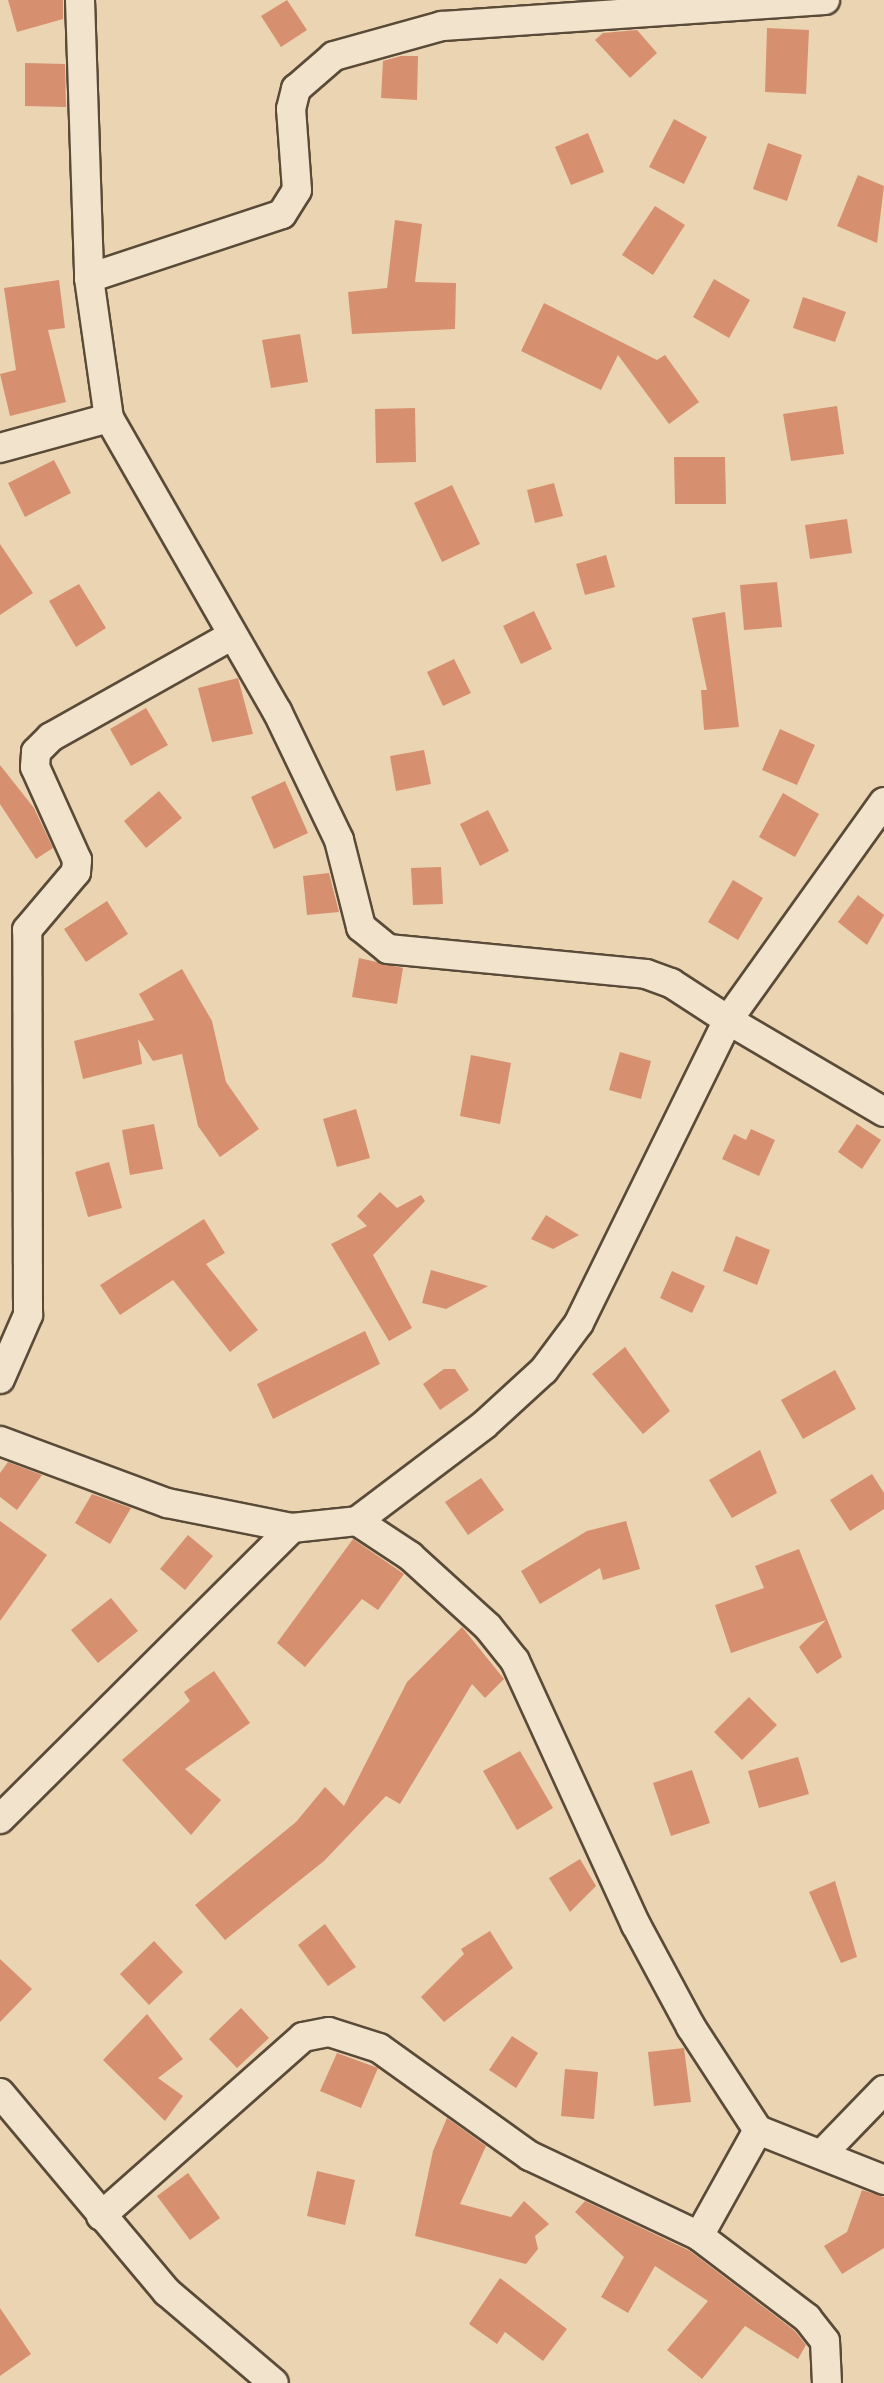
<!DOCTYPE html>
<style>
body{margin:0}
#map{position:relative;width:884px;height:2383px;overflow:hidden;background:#ebd4b2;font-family:Alegreya,serif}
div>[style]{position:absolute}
.building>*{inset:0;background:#d69070}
.roads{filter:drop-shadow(2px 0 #5a4b39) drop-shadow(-2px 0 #5a4b39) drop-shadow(0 2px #5a4b39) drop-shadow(0 -2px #5a4b39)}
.street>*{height:28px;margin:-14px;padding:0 14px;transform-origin:14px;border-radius:14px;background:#f2e3cd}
span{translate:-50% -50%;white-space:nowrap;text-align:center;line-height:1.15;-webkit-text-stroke:9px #f2e3cd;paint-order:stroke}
</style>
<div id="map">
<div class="building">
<div style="clip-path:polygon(8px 0,63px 0,63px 19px,17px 32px)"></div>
<div style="clip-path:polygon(287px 0,307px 30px,281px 47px,261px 16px)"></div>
<div style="clip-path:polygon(767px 28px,809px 30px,806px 94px,765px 92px)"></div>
<div style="clip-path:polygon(637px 30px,657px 53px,630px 78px,595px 40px,603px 33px)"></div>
<div style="clip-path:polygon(401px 56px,418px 56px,417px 100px,381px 98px,383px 61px)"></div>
<div style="clip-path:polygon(25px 63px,65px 64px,66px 107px,25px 106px)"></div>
<div style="clip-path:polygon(674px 119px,707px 137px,684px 184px,649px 167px)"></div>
<div style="clip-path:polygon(588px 133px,604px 172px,571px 185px,555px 147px)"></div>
<div style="clip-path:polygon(768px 143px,802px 155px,787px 201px,753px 189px)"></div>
<div style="clip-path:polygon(858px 175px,884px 186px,877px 243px,837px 226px)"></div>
<div style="clip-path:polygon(655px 206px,685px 225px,653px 275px,622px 255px)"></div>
<div style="clip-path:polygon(395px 220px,422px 224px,415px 282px,456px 283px,455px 329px,352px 334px,348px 292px,387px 288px)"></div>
<div style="clip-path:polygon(714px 279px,750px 300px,729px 338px,693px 317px)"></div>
<div style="clip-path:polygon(59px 280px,65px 328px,48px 330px,66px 402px,10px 416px,0 374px,16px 370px,4px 288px)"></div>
<div style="clip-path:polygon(803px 297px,846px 312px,835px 342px,793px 328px)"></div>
<div style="clip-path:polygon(544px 303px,657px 360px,665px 355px,699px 402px,669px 424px,618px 355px,601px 390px,521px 351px)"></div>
<div style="clip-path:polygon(300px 334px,308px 382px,271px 388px,262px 340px)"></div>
<div style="clip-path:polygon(837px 406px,844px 454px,791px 461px,783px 414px)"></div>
<div style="clip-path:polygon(415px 408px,416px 462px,376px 463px,375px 409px)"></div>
<div style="clip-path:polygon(674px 457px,725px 457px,726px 504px,675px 504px)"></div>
<div style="clip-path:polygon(54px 460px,71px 493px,25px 517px,8px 483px)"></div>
<div style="clip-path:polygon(554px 483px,563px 516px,535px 523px,527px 490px)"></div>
<div style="clip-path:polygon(452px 485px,480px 544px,442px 562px,414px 503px)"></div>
<div style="clip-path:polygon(847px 519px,852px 553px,810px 559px,805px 525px)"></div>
<div style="clip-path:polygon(0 544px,33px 593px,0 615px)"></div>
<div style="clip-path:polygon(606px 555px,615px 587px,585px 595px,576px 564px)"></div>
<div style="clip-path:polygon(777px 582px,782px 627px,744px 630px,740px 585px)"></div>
<div style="clip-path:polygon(79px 584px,106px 628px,76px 647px,49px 601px)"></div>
<div style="clip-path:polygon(534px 611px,552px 649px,521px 664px,503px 626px)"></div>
<div style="clip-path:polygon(725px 612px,739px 727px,704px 730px,701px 690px,707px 690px,692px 618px)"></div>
<div style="clip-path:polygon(454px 659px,471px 693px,443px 706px,427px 672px)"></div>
<div style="clip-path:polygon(238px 678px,253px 734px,212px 742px,198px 688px)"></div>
<div style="clip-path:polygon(146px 708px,168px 745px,131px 766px,110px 729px)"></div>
<div style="clip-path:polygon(780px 729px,815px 745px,797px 785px,762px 770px)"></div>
<div style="clip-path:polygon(424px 750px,431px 784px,396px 791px,390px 756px)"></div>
<div style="clip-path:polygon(0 765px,34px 808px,53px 848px,36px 859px,0 804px)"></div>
<div style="clip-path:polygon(285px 781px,308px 833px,274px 849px,251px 797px)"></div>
<div style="clip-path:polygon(159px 791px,182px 818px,146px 848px,124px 821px)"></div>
<div style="clip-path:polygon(783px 793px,819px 814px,795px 857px,759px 837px)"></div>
<div style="clip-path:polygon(488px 810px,509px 851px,480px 866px,460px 824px)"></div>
<div style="clip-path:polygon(441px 867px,443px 904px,413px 905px,411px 868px)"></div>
<div style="clip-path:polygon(329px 873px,339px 912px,307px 915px,303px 876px)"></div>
<div style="clip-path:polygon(733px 880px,763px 898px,738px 940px,708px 922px)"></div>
<div style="clip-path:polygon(858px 895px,884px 915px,867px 945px,838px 922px)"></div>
<div style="clip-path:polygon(107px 901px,128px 934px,86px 962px,64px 929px)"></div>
<div style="clip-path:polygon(359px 958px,403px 968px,397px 1004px,352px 997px)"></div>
<div style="clip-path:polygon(182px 969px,212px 1021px,226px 1082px,259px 1129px,220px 1157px,198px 1126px,182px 1054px,153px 1061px,138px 1039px,142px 1064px,83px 1079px,74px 1041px,154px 1020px,139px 994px)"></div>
<div style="clip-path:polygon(620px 1052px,651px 1061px,641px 1099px,609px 1090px)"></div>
<div style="clip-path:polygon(471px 1055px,511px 1063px,500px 1124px,460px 1116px)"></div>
<div style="clip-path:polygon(356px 1109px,370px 1158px,337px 1167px,323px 1119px)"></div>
<div style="clip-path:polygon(154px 1124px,163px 1169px,130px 1175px,122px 1130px)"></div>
<div style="clip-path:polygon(857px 1124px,881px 1140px,862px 1169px,838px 1152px)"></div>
<div style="clip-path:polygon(751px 1129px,775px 1140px,759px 1176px,722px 1159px,734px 1134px,746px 1140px)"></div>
<div style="clip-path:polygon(109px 1162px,122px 1208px,88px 1217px,75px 1172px)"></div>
<div style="clip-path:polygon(380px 1192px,397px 1208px,421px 1195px,425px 1201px,373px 1255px,412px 1328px,389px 1341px,331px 1244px,367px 1226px,357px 1216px)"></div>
<div style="clip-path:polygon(546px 1215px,579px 1235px,553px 1249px,531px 1239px)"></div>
<div style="clip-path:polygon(204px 1219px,225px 1253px,206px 1264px,258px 1330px,230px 1352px,173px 1280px,120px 1315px,100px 1285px)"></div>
<div style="clip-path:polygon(736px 1236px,770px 1250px,757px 1285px,723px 1271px)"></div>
<div style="clip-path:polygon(431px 1270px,488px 1286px,446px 1309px,422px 1303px)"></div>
<div style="clip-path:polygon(672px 1271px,705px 1286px,692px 1313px,660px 1298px)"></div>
<div style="clip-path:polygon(365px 1331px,380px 1364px,273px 1419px,257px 1384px)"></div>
<div style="clip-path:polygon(625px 1347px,670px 1411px,643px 1434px,592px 1374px)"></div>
<div style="clip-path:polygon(444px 1369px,455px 1369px,469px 1390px,440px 1410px,423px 1384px)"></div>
<div style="clip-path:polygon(835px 1370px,856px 1409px,803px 1439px,781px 1400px)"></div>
<div style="clip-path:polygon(760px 1450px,777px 1493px,732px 1518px,709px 1480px)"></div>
<div style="clip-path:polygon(8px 1462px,42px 1475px,17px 1510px,0 1497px,0 1473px)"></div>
<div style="clip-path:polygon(872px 1474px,884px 1493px,884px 1509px,850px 1531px,830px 1500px)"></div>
<div style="clip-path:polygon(481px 1478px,504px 1510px,468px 1535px,445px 1502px)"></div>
<div style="clip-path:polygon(92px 1494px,131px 1508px,110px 1544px,75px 1523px)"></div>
<div style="clip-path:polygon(0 1521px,47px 1555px,0 1621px)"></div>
<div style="clip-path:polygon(626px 1521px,640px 1569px,603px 1580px,600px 1568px,540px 1604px,521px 1571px,587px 1531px)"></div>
<div style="clip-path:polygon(188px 1535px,213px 1556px,185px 1590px,160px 1569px)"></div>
<div style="clip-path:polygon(353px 1539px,404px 1574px,378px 1610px,362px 1599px,305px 1667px,277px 1643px)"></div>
<div style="clip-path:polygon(799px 1549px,842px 1657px,817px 1674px,799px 1647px,826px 1620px,731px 1653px,715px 1605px,764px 1588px,755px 1566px)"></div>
<div style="clip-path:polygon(111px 1598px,138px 1631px,98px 1663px,71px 1630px)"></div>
<div style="clip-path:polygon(462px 1627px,504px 1679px,485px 1698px,472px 1684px,400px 1804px,386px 1796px,324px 1861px,225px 1940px,195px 1905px,296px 1822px,325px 1787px,344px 1806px,407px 1682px)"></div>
<div style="clip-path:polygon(214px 1671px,250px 1723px,185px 1769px,221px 1800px,191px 1835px,122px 1760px,190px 1701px,184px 1692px)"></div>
<div style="clip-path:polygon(749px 1697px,777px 1725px,742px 1760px,714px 1732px)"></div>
<div style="clip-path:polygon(520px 1751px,553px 1808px,517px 1830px,483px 1771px)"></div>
<div style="clip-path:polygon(798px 1757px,809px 1794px,759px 1808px,748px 1771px)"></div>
<div style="clip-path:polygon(692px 1770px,710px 1823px,671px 1836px,653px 1783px)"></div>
<div style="clip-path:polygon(580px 1859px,596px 1886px,570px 1912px,549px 1878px)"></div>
<div style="clip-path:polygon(835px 1881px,857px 1957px,841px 1963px,809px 1892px)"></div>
<div style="clip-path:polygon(325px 1924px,356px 1967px,328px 1986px,298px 1945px)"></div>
<div style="clip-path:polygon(490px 1931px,513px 1968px,444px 2022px,421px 1997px,464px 1954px,461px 1949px)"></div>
<div style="clip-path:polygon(154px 1941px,183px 1972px,149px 2005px,120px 1974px)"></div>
<div style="clip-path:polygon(0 1959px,32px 1989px,0 2022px)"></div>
<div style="clip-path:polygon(241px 2008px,269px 2038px,237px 2068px,209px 2039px)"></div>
<div style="clip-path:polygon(147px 2014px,183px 2059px,158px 2078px,183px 2096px,165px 2121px,103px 2060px)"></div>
<div style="clip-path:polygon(512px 2036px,538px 2053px,516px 2088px,489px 2070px)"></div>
<div style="clip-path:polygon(684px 2048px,691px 2102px,654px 2106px,648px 2052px)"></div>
<div style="clip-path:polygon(337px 2053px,378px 2068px,361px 2108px,320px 2091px)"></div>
<div style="clip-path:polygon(565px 2069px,598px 2072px,594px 2119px,561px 2116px)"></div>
<div style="clip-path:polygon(447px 2118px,486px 2146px,460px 2204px,511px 2217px,524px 2201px,549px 2224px,535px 2236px,538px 2249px,526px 2264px,415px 2236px,433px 2151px)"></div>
<div style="clip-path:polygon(317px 2171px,355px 2180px,345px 2225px,307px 2216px)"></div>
<div style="clip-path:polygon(188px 2173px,220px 2218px,190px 2240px,157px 2196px)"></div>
<div style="clip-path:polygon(862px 2190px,884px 2197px,884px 2248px,842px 2274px,824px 2246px,847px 2232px)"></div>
<div style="clip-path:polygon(585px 2201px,690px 2251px,795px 2331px,806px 2345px,798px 2359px,745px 2326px,702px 2379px,667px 2350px,708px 2301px,655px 2266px,628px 2313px,601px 2297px,624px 2257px,575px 2212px)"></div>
<div style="clip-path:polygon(500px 2278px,567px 2329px,543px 2361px,505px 2332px,497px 2344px,469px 2324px)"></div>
<div style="clip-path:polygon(0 2308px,31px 2354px,0 2376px)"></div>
</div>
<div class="roads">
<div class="street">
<div style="left:80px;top:0;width:278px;rotate:88.1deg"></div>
<div style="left:89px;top:278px;width:141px;rotate:81.9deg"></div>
<div style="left:109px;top:418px;width:338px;rotate:60.2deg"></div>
<div style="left:277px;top:711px;width:143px;rotate:64.3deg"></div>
<div style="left:339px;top:840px;width:90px;rotate:75.8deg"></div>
<div style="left:361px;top:927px;width:35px;rotate:39deg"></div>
<div style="left:388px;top:949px;width:259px;rotate:5.5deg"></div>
<div style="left:646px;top:974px;width:27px;rotate:20deg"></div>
<div style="left:671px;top:983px;width:68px;rotate:33deg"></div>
<div style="left:728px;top:1020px;width:338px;rotate:116.2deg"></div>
<div style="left:579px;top:1323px;width:59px;rotate:126.7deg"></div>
<div style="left:544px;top:1370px;width:81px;rotate:137.5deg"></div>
<div style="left:484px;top:1425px;width:159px;rotate:142.9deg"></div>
<div style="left:89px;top:278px;width:203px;rotate:-18.3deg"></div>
<div style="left:282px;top:214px;width:28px;rotate:-58deg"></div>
<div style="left:297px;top:190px;width:81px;rotate:-94.2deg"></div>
<div style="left:291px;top:109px;width:21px;rotate:-76deg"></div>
<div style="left:296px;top:89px;width:50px;rotate:-41deg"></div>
<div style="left:334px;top:56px;width:112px;rotate:-15.5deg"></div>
<div style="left:442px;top:26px;width:384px;rotate:-3.9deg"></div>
<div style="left:0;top:448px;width:113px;rotate:-15.4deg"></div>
<div style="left:884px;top:802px;width:268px;rotate:125.6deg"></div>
<div style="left:728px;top:1020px;width:181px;rotate:30.5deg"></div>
<div style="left:0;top:1379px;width:70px;rotate:-66.4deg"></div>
<div style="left:28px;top:1315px;width:385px;rotate:-90.1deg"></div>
<div style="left:27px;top:930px;width:76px;rotate:-49.8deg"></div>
<div style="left:76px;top:872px;width:12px;rotate:-85deg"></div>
<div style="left:77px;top:860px;width:102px;rotate:-114.3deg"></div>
<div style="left:35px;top:767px;width:15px;rotate:-86deg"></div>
<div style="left:36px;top:752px;width:21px;rotate:-45deg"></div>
<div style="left:51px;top:737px;width:206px;rotate:-29.3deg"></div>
<div style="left:0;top:1441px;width:178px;rotate:20.4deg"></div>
<div style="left:167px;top:1503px;width:127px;rotate:11.3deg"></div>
<div style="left:292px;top:1528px;width:65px;rotate:-6.1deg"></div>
<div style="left:357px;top:1521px;width:64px;rotate:33.4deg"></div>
<div style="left:410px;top:1556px;width:105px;rotate:42.3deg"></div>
<div style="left:488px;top:1627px;width:43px;rotate:51.5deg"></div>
<div style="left:515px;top:1661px;width:290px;rotate:65.4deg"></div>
<div style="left:636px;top:1925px;width:116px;rotate:61.7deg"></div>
<div style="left:691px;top:2027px;width:123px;rotate:57deg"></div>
<div style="left:758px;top:2130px;width:136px;rotate:21.6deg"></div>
<div style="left:0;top:1819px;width:412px;rotate:-44.9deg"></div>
<div style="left:0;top:2093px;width:260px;rotate:50deg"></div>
<div style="left:167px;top:2292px;width:140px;rotate:40.4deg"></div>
<div style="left:822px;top:2154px;width:89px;rotate:-45.9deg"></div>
<div style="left:101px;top:2216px;width:270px;rotate:-41.5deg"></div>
<div style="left:303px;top:2037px;width:26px;rotate:-11deg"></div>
<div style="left:329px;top:2032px;width:52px;rotate:17.7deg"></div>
<div style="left:379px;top:2048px;width:186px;rotate:35.6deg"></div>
<div style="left:530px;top:2156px;width:187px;rotate:25.3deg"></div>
<div style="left:699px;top:2236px;width:136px;rotate:37.2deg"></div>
<div style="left:807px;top:2318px;width:29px;rotate:52deg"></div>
<div style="left:825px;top:2341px;width:42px;rotate:87.3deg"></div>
<div style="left:699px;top:2236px;width:121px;rotate:-60.9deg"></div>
</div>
</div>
</div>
